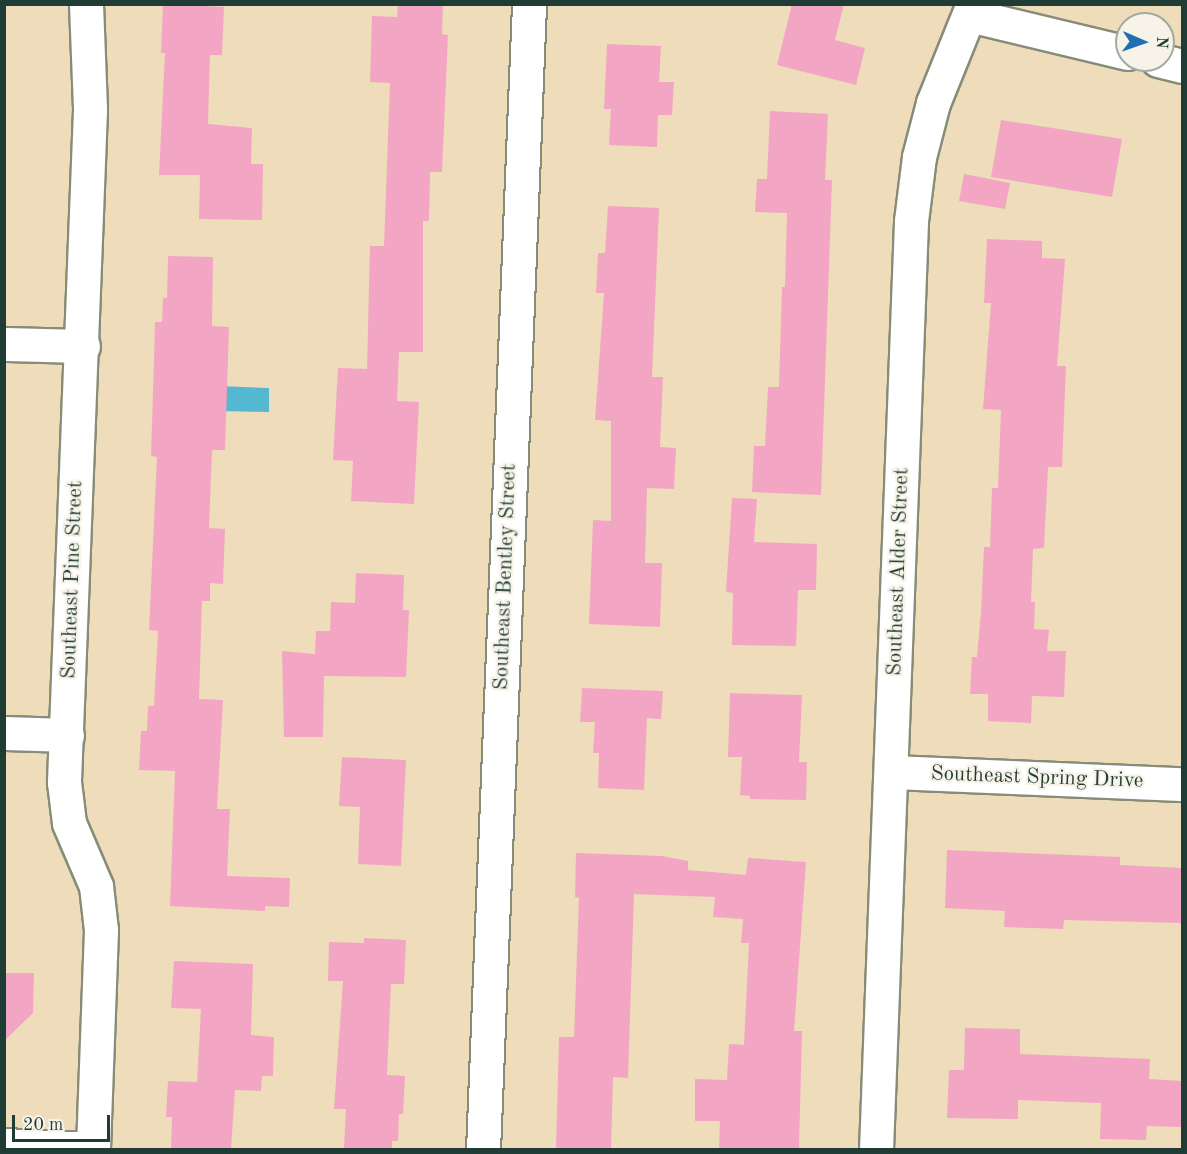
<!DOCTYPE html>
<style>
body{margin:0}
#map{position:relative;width:1187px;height:1154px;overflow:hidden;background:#efdcbb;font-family:"Old Standard TT",serif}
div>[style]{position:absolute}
.water>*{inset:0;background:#54b8d2}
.building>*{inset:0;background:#f2a6c3}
.roads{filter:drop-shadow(2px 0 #878c78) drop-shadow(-2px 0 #878c78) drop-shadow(0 2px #878c78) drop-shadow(0 -2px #878c78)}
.minor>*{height:33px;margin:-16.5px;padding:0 16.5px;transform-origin:16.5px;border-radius:16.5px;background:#fff}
span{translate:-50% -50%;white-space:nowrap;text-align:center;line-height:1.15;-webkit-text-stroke:4.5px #f7f3e8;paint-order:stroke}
.street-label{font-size:21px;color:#1f3d34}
.frame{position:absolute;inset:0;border:6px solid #1f3d34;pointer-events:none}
.north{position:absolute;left:1115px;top:12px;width:60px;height:60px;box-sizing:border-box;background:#f7f3e8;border:2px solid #a1aaa0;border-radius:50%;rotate:92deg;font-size:16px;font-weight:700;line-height:24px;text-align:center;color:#1f3d34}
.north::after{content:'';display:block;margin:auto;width:21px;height:27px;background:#1f6fb2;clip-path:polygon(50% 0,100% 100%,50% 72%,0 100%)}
.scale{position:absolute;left:12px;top:1115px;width:98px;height:27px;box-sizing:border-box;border:3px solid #1f3d34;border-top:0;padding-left:8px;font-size:18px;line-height:21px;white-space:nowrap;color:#1f3d34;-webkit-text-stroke:4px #f7f3e8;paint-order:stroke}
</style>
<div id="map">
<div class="water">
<div style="clip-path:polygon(218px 386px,269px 388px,269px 412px,217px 411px)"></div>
</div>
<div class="building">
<div style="clip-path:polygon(163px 4px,224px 7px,222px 55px,210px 55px,208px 124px,252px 128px,251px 164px,263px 164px,262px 220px,199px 219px,200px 175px,159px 175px,165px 53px,161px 53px)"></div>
<div style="clip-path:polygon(398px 4px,443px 4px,442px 34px,448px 35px,442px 172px,430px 172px,429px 221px,423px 221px,423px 352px,399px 352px,397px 401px,419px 402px,414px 504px,351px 501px,353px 461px,333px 460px,338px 368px,367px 369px,370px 246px,384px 246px,390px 83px,370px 82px,372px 16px,397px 17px)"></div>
<div style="clip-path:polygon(792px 4px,844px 4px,835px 40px,865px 48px,856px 85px,777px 65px)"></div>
<div style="clip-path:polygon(607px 44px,661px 46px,659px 82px,674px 82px,672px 115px,658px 115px,657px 147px,609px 145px,611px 109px,604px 109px)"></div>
<div style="clip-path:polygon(770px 111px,828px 114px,825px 180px,832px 180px,821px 495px,752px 492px,754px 446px,765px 446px,768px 387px,779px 387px,782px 287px,785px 287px,787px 213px,755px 212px,757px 179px,767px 179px)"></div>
<div style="clip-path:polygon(1001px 120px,1122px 139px,1112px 197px,991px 177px)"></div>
<div style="clip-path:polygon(964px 174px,1010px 183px,1005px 209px,959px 201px)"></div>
<div style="clip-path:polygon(608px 206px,659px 208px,652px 377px,663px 377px,660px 447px,676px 448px,674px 489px,647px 488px,645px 563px,662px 563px,660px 627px,589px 624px,593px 520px,611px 521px,611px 421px,595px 420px,604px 293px,596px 293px,598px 253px,605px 253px)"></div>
<div style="clip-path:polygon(987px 239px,1042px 241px,1042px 258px,1065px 259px,1057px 366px,1066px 366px,1062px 467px,1048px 467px,1044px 548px,1033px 549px,1031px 602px,1035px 602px,1034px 629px,1049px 630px,1047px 651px,1066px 651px,1064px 697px,1032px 696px,1031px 723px,988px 721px,988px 694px,970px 694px,972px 657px,977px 657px,981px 612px,984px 547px,990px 547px,992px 488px,998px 488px,1001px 410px,983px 409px,991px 303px,984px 303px)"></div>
<div style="clip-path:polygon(168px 256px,213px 257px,212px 326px,229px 327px,225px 450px,212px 450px,209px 528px,225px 529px,223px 584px,210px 583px,210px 601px,202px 601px,199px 699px,223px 700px,217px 809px,230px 809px,227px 876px,290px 878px,289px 907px,265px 906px,265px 911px,170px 906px,175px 771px,139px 770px,141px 731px,147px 731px,148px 706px,154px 706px,158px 631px,149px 630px,157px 457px,151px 456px,154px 360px,155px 322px,162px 322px,163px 298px,167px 298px)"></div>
<div style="clip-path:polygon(732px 498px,757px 499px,754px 542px,817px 544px,816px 590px,798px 590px,796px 646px,732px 645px,733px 593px,726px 592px)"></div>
<div style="clip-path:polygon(356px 573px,404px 575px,403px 610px,409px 610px,406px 677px,324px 676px,323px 737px,284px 737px,282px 651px,315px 654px,316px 631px,330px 631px,331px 602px,355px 603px)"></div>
<div style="clip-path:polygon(582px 688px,663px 691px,661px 719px,647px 718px,644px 790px,598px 788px,599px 753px,593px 753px,595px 722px,580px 722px)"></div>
<div style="clip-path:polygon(730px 693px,802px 695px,799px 762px,807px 762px,806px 800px,750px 799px,750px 796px,740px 795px,742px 757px,728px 757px)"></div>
<div style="clip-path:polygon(342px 757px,406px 760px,401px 866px,358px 864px,360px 807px,339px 806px)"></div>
<div style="clip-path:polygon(947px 850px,1120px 857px,1120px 865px,1182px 868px,1182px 923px,1064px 920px,1063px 929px,1004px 927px,1005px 911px,945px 908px)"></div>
<div style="clip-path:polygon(576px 853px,662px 856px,688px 861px,688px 870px,746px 875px,748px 858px,806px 862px,794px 1031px,802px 1031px,799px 1149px,719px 1149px,720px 1121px,695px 1121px,695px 1079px,727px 1080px,729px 1044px,744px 1045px,749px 943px,741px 943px,743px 919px,713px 917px,715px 897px,634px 894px,628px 1078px,613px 1077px,611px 1149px,556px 1149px,559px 1037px,574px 1037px,579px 898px,575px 897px)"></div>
<div style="clip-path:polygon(364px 938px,406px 940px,404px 984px,391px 984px,387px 1075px,405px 1076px,403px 1114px,399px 1114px,398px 1141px,392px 1141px,392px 1149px,344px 1149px,346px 1109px,334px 1109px,343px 981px,328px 981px,329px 942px,364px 943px)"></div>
<div style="clip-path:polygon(174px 961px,253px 964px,251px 1035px,274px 1037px,273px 1076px,262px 1076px,261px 1091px,235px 1090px,231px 1149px,171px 1149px,172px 1117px,166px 1117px,168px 1081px,197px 1082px,201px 1009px,171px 1008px)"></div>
<div style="clip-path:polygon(4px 973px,34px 973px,33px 1013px,4px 1041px)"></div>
<div style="clip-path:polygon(965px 1028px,1020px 1029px,1020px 1054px,1150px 1059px,1149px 1079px,1182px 1081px,1182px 1127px,1147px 1126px,1146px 1140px,1100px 1139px,1101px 1103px,1018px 1100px,1018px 1119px,947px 1118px,949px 1070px,964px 1070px)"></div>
</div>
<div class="roads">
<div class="minor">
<div style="left:86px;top:4px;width:106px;rotate:87.8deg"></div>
<div style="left:90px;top:110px;width:673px;rotate:92.22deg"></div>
<div style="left:64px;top:782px;width:41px;rotate:83deg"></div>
<div style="left:69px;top:823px;width:69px;rotate:66.8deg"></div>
<div style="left:96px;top:886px;width:44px;rotate:83.5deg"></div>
<div style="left:101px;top:930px;width:220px;rotate:92.1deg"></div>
<div style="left:969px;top:15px;width:163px;rotate:13.5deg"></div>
<div style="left:1158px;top:60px;width:25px;rotate:14deg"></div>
<div style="left:4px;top:344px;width:79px;rotate:1.5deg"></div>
<div style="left:4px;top:733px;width:63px;rotate:1.8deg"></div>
<div style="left:891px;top:772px;width:291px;rotate:2.4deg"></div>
<div style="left:4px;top:1145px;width:89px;rotate:2.6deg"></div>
<div style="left:483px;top:1150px;width:1147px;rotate:-87.7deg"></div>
<div style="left:876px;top:1150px;width:930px;rotate:-87.84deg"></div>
<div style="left:911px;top:221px;width:64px;rotate:-82.9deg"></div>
<div style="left:919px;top:157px;width:56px;rotate:-75.5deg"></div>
<div style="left:933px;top:103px;width:107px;rotate:-68deg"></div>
</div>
</div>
<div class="street-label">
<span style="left:899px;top:572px;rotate:-88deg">Southeast Alder Street</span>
<span style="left:506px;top:577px;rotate:-88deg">Southeast Bentley Street</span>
<span style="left:73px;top:580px;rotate:-88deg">Southeast Pine Street</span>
<span style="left:1037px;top:778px;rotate:2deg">Southeast Spring Drive</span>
</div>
<div class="frame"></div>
<div class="north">N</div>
<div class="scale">20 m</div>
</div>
